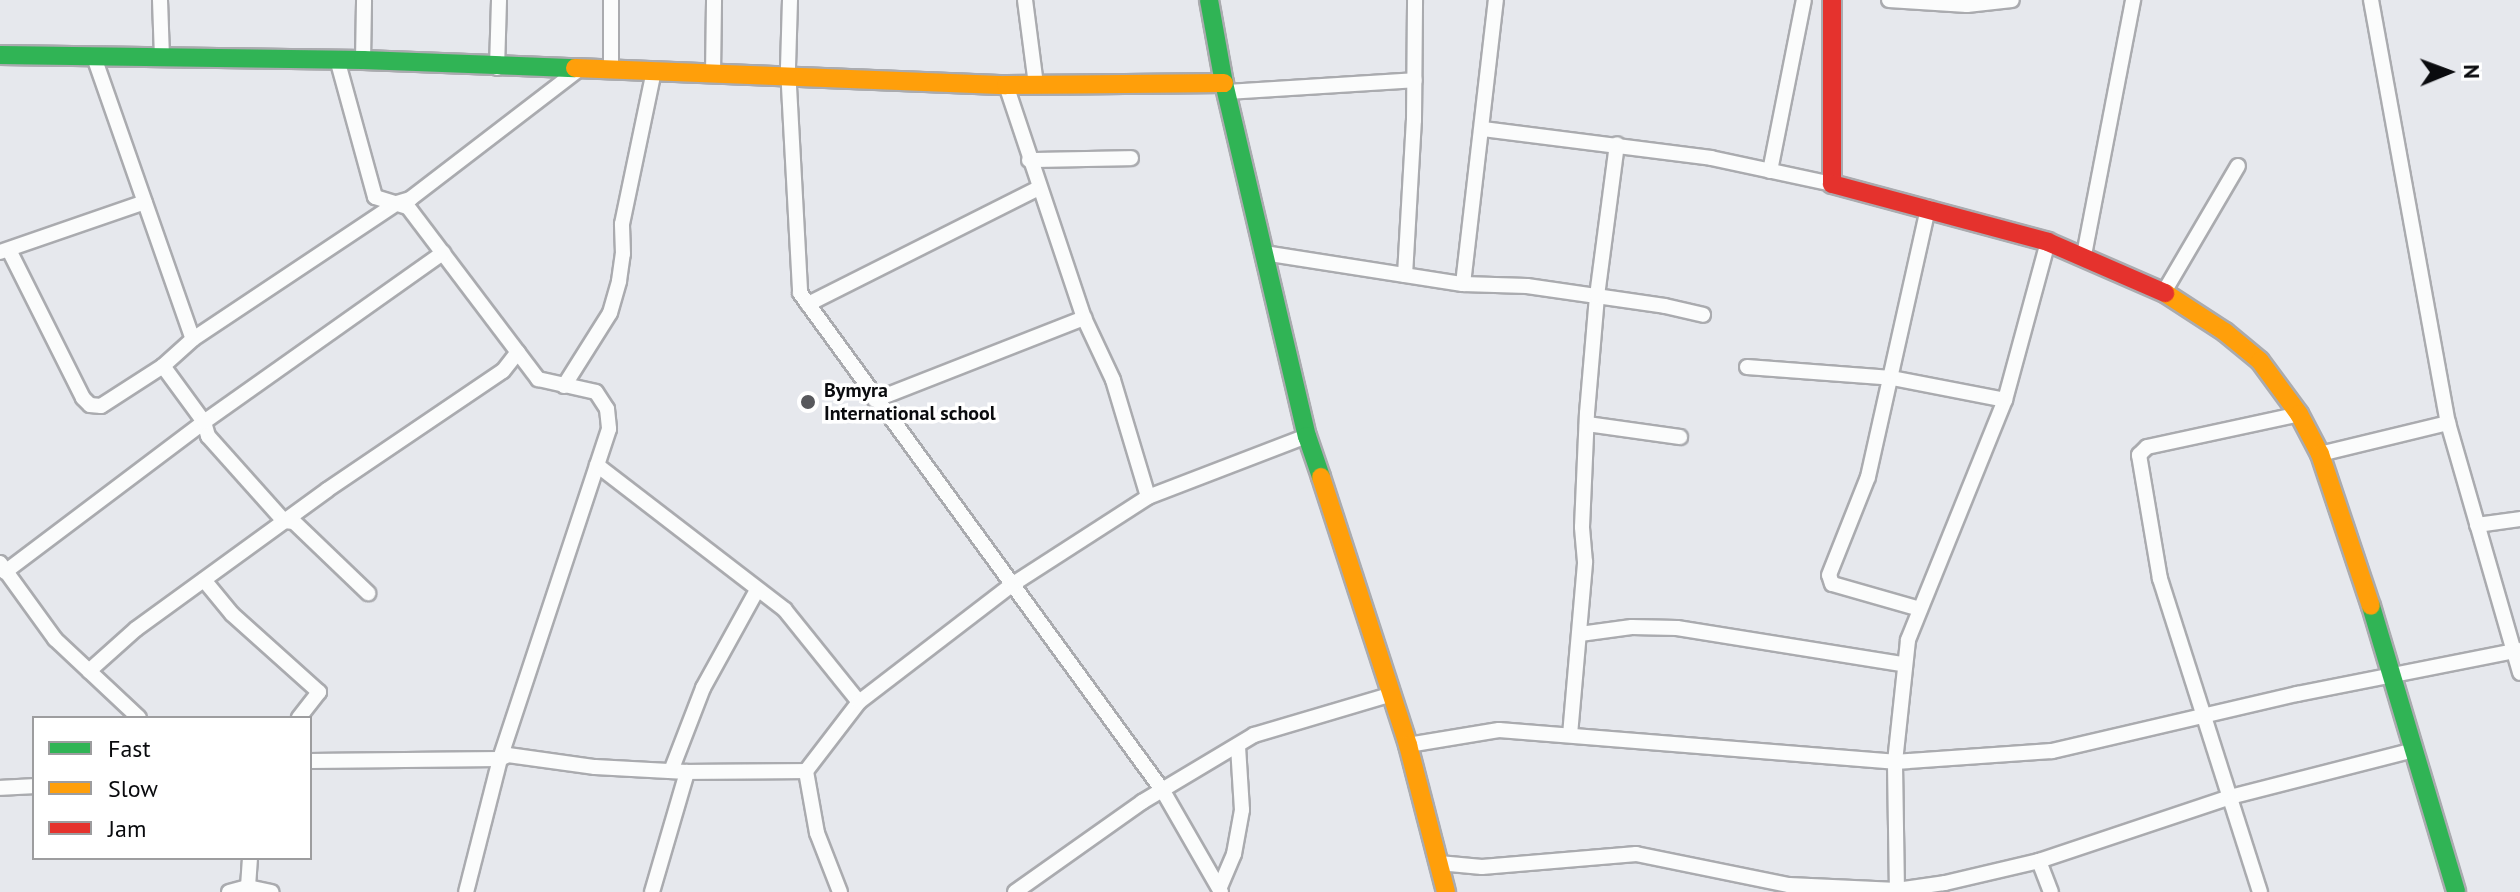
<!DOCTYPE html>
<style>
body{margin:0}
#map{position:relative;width:2520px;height:892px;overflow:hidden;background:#e6e8ed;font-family:"PT Sans",sans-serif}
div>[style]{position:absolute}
.roads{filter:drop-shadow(2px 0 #aaabaf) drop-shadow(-2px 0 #aaabaf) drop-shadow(0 2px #aaabaf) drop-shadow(0 -2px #aaabaf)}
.street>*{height:14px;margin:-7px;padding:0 7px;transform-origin:7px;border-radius:7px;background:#fbfcfc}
.fast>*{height:18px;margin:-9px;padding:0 9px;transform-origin:9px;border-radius:9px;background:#30b455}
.slow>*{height:18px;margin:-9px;padding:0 9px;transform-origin:9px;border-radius:9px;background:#ff9f0a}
.jam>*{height:18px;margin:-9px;padding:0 9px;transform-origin:9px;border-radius:9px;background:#e5322d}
.dots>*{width:22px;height:22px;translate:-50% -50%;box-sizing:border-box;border:4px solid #fff;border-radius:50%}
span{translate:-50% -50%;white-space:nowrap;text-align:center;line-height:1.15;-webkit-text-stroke:7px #fff;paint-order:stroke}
.poi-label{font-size:20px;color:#0a0b0e;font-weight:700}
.left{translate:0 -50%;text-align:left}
.legend{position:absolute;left:32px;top:716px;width:280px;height:144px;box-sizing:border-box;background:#fff;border:2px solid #9d9d9f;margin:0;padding:10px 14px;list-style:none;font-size:24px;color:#0a0b0e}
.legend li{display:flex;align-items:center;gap:16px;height:40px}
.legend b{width:40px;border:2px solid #9d9d9f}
.north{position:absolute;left:2408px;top:32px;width:80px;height:80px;-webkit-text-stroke:6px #fff;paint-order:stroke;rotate:89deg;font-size:22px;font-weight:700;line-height:32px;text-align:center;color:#0a0b0e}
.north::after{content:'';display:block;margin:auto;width:28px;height:36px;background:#0a0b0e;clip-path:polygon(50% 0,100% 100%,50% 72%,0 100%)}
</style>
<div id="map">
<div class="roads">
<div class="street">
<div style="left:160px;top:0;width:58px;rotate:88deg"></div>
<div style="left:790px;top:0;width:68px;rotate:91.7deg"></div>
<div style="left:788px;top:68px;width:225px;rotate:86.9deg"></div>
<div style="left:800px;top:293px;width:616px;rotate:53.91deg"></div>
<div style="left:1163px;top:791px;width:116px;rotate:60.1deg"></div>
<div style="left:1025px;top:0;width:86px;rotate:82.6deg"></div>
<div style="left:1889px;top:0;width:78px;rotate:3.7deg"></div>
<div style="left:1967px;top:5px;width:45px;rotate:-6.3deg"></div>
<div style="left:2371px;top:0;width:430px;rotate:79.7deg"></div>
<div style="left:2448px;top:423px;width:260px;rotate:73.9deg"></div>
<div style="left:94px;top:57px;width:299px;rotate:70.7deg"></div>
<div style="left:337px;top:59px;width:143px;rotate:74.6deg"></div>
<div style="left:375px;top:197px;width:34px;rotate:17deg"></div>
<div style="left:408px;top:207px;width:216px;rotate:52.9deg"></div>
<div style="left:538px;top:379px;width:59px;rotate:12.6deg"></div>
<div style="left:596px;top:392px;width:20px;rotate:57deg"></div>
<div style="left:607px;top:409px;width:20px;rotate:84deg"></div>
<div style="left:609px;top:429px;width:348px;rotate:108.3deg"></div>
<div style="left:500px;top:759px;width:137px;rotate:104.3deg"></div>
<div style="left:363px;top:60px;width:60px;rotate:-89deg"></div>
<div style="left:497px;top:68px;width:68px;rotate:-88.3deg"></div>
<div style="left:611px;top:70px;width:70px;rotate:-90deg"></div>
<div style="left:713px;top:74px;width:74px;rotate:-89.2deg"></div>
<div style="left:1006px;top:85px;width:246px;rotate:71.5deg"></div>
<div style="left:1084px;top:318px;width:68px;rotate:64.9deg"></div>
<div style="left:1113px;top:380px;width:122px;rotate:73.3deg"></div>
<div style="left:1226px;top:92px;width:189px;rotate:-3.6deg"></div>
<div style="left:1483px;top:129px;width:230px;rotate:7.2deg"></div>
<div style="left:1711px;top:158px;width:124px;rotate:12.1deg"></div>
<div style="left:1029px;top:160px;width:102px;rotate:-1.1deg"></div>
<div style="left:1770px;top:171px;width:174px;rotate:-78.8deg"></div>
<div style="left:9px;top:250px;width:165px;rotate:63.4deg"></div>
<div style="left:83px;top:398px;width:10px;rotate:45deg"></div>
<div style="left:90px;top:405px;width:11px;rotate:5deg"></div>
<div style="left:101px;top:406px;width:74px;rotate:-32.8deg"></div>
<div style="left:163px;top:366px;width:40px;rotate:-42deg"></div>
<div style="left:193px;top:339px;width:245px;rotate:-33.7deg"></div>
<div style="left:397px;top:203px;width:14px;rotate:-17deg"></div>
<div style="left:410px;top:199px;width:212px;rotate:-37.5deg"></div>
<div style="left:0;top:252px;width:153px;rotate:-19deg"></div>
<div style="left:1264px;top:253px;width:201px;rotate:8.9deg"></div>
<div style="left:1463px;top:284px;width:64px;rotate:1.8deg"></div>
<div style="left:1527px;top:286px;width:139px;rotate:8.2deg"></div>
<div style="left:1665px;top:306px;width:39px;rotate:13deg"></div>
<div style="left:2084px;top:255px;width:260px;rotate:-79.1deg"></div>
<div style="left:1405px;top:275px;width:155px;rotate:-86.7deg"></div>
<div style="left:1414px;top:120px;width:120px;rotate:-89.5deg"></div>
<div style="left:1463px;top:284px;width:286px;rotate:-83.4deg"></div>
<div style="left:2164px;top:292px;width:146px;rotate:-59.6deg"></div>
<div style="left:808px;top:304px;width:258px;rotate:-26.7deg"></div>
<div style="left:163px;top:366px;width:69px;rotate:53.8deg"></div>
<div style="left:204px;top:422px;width:15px;rotate:74deg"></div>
<div style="left:208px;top:436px;width:114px;rotate:48.2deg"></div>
<div style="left:284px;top:521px;width:10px;rotate:6deg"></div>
<div style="left:294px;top:522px;width:103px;rotate:43.8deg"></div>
<div style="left:1747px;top:367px;width:145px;rotate:4.3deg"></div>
<div style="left:1892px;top:378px;width:115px;rotate:11deg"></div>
<div style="left:564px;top:386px;width:86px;rotate:-57.8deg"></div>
<div style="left:610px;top:313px;width:33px;rotate:-74deg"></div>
<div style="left:619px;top:281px;width:27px;rotate:-82deg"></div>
<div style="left:623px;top:254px;width:30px;rotate:-92deg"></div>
<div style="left:622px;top:224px;width:156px;rotate:-78.2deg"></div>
<div style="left:875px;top:400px;width:225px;rotate:-21.4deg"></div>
<div style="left:1587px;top:424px;width:94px;rotate:8deg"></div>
<div style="left:2320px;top:454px;width:132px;rotate:-13.6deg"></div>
<div style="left:597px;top:465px;width:237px;rotate:37.6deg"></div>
<div style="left:785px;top:610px;width:118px;rotate:51.2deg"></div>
<div style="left:2477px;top:525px;width:43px;rotate:-7.9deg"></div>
<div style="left:0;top:563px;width:94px;rotate:54.1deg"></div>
<div style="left:55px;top:639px;width:115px;rotate:43.2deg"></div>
<div style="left:5px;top:572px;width:249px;rotate:-37deg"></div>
<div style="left:204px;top:422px;width:293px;rotate:-35.3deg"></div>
<div style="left:204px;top:580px;width:44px;rotate:50.5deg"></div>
<div style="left:232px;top:614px;width:117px;rotate:41.9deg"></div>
<div style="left:319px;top:692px;width:33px;rotate:128deg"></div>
<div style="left:1920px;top:609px;width:91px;rotate:-164.1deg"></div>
<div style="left:1832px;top:584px;width:9px;rotate:-108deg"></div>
<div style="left:1829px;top:575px;width:105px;rotate:-68.3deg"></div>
<div style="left:1868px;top:477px;width:276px;rotate:-77.4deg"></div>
<div style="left:1580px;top:634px;width:52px;rotate:-7.7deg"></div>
<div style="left:1632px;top:627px;width:45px;rotate:1.3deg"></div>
<div style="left:1677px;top:628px;width:229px;rotate:9.1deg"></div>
<div style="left:89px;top:671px;width:63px;rotate:-41.8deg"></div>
<div style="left:136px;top:629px;width:236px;rotate:-36deg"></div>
<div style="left:327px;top:490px;width:212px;rotate:-34.1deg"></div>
<div style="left:503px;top:371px;width:24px;rotate:-52deg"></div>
<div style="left:1570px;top:735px;width:174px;rotate:-85deg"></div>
<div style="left:1585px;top:562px;width:35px;rotate:-95deg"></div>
<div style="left:1582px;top:527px;width:114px;rotate:-87.5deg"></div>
<div style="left:1587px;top:413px;width:117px;rotate:-85.1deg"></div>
<div style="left:1597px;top:296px;width:153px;rotate:-82.5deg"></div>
<div style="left:1408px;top:745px;width:92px;rotate:-9.4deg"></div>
<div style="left:1499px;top:730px;width:397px;rotate:4.6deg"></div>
<div style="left:1895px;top:762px;width:157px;rotate:-4deg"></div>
<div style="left:2052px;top:751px;width:252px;rotate:-13.1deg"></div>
<div style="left:2297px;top:694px;width:227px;rotate:-11.2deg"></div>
<div style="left:310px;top:761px;width:190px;rotate:-0.6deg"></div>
<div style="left:500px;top:759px;width:9px;rotate:-27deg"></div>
<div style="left:508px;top:755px;width:88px;rotate:7.9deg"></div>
<div style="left:595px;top:767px;width:92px;rotate:3.1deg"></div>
<div style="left:671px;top:771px;width:89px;rotate:-68.9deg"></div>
<div style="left:703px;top:688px;width:112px;rotate:-61.1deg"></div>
<div style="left:0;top:788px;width:34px;rotate:-3deg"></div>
<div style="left:250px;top:858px;width:29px;rotate:94deg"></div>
<div style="left:248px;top:887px;width:24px;rotate:12deg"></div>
<div style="left:2039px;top:861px;width:33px;rotate:69deg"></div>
<div style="left:1439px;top:863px;width:43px;rotate:5.3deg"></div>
<div style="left:1482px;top:867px;width:155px;rotate:-4.8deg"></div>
<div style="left:1636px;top:854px;width:156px;rotate:11.5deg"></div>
<div style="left:1789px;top:885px;width:108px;rotate:2.7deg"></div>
<div style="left:1897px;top:890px;width:49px;rotate:-8.3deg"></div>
<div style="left:1945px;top:883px;width:97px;rotate:-13.2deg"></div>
<div style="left:2039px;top:861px;width:201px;rotate:-18.5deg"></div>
<div style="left:2230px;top:797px;width:190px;rotate:-14.3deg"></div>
<div style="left:1220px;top:887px;width:36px;rotate:-67deg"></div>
<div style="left:1234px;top:854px;width:45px;rotate:-79.7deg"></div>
<div style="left:1242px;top:810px;width:64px;rotate:-93.6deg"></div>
<div style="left:229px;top:892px;width:20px;rotate:-15deg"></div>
<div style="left:248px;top:887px;width:5px;rotate:90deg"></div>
<div style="left:652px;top:892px;width:125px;rotate:-73.7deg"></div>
<div style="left:687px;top:772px;width:119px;rotate:-0.5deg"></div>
<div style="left:840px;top:892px;width:63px;rotate:-111.3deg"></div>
<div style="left:817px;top:833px;width:63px;rotate:-100.1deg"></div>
<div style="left:806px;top:771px;width:87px;rotate:-52.5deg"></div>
<div style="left:859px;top:702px;width:194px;rotate:-37.5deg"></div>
<div style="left:1013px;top:584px;width:161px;rotate:-32.8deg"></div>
<div style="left:1148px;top:497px;width:170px;rotate:-21deg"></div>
<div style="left:1015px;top:892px;width:156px;rotate:-35.3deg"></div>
<div style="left:1142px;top:802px;width:131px;rotate:-30.9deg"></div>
<div style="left:1254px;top:735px;width:144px;rotate:-16.5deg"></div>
<div style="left:1897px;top:892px;width:130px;rotate:-90.9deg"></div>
<div style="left:1895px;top:762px;width:123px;rotate:-83.9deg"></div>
<div style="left:1908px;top:640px;width:259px;rotate:-68deg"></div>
<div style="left:2005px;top:400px;width:164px;rotate:-74.8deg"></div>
<div style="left:2260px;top:892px;width:329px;rotate:-107.7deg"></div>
<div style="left:2160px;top:579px;width:126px;rotate:-99.6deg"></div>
<div style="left:2139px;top:455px;width:11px;rotate:-45deg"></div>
<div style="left:2147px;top:447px;width:156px;rotate:-12.2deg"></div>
</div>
<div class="fast">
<div style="left:1209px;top:0;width:84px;rotate:79.8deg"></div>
<div style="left:1224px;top:83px;width:363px;rotate:76.8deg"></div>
<div style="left:1307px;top:436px;width:43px;rotate:71.1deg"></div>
<div style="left:0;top:55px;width:363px;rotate:0.8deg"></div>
<div style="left:363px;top:60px;width:212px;rotate:2.2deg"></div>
<div style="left:2371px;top:606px;width:298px;rotate:73.4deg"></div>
</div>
<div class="slow">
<div style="left:575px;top:68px;width:431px;rotate:2.3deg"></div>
<div style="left:1006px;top:85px;width:218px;rotate:-0.5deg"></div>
<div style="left:2165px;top:293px;width:72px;rotate:33deg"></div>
<div style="left:2225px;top:332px;width:45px;rotate:39.6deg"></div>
<div style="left:2260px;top:361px;width:66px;rotate:53.7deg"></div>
<div style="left:2299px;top:414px;width:45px;rotate:62.3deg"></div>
<div style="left:2320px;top:454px;width:160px;rotate:71.5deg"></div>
<div style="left:1321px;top:477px;width:282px;rotate:72deg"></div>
<div style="left:1408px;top:745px;width:152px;rotate:75.5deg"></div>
</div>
<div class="jam">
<div style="left:1832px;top:0;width:184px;rotate:90deg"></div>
<div style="left:1832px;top:184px;width:224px;rotate:15deg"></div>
<div style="left:2048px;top:242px;width:128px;rotate:23.6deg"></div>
</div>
</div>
<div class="dots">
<div style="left:808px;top:402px;background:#57585c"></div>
</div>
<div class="poi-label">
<span class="left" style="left:824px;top:402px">Bymyra<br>International school</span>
</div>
<ul class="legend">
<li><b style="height:10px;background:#30b455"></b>Fast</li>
<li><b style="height:10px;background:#ff9f0a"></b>Slow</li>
<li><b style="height:10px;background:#e5322d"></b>Jam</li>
</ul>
<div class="north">N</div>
</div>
